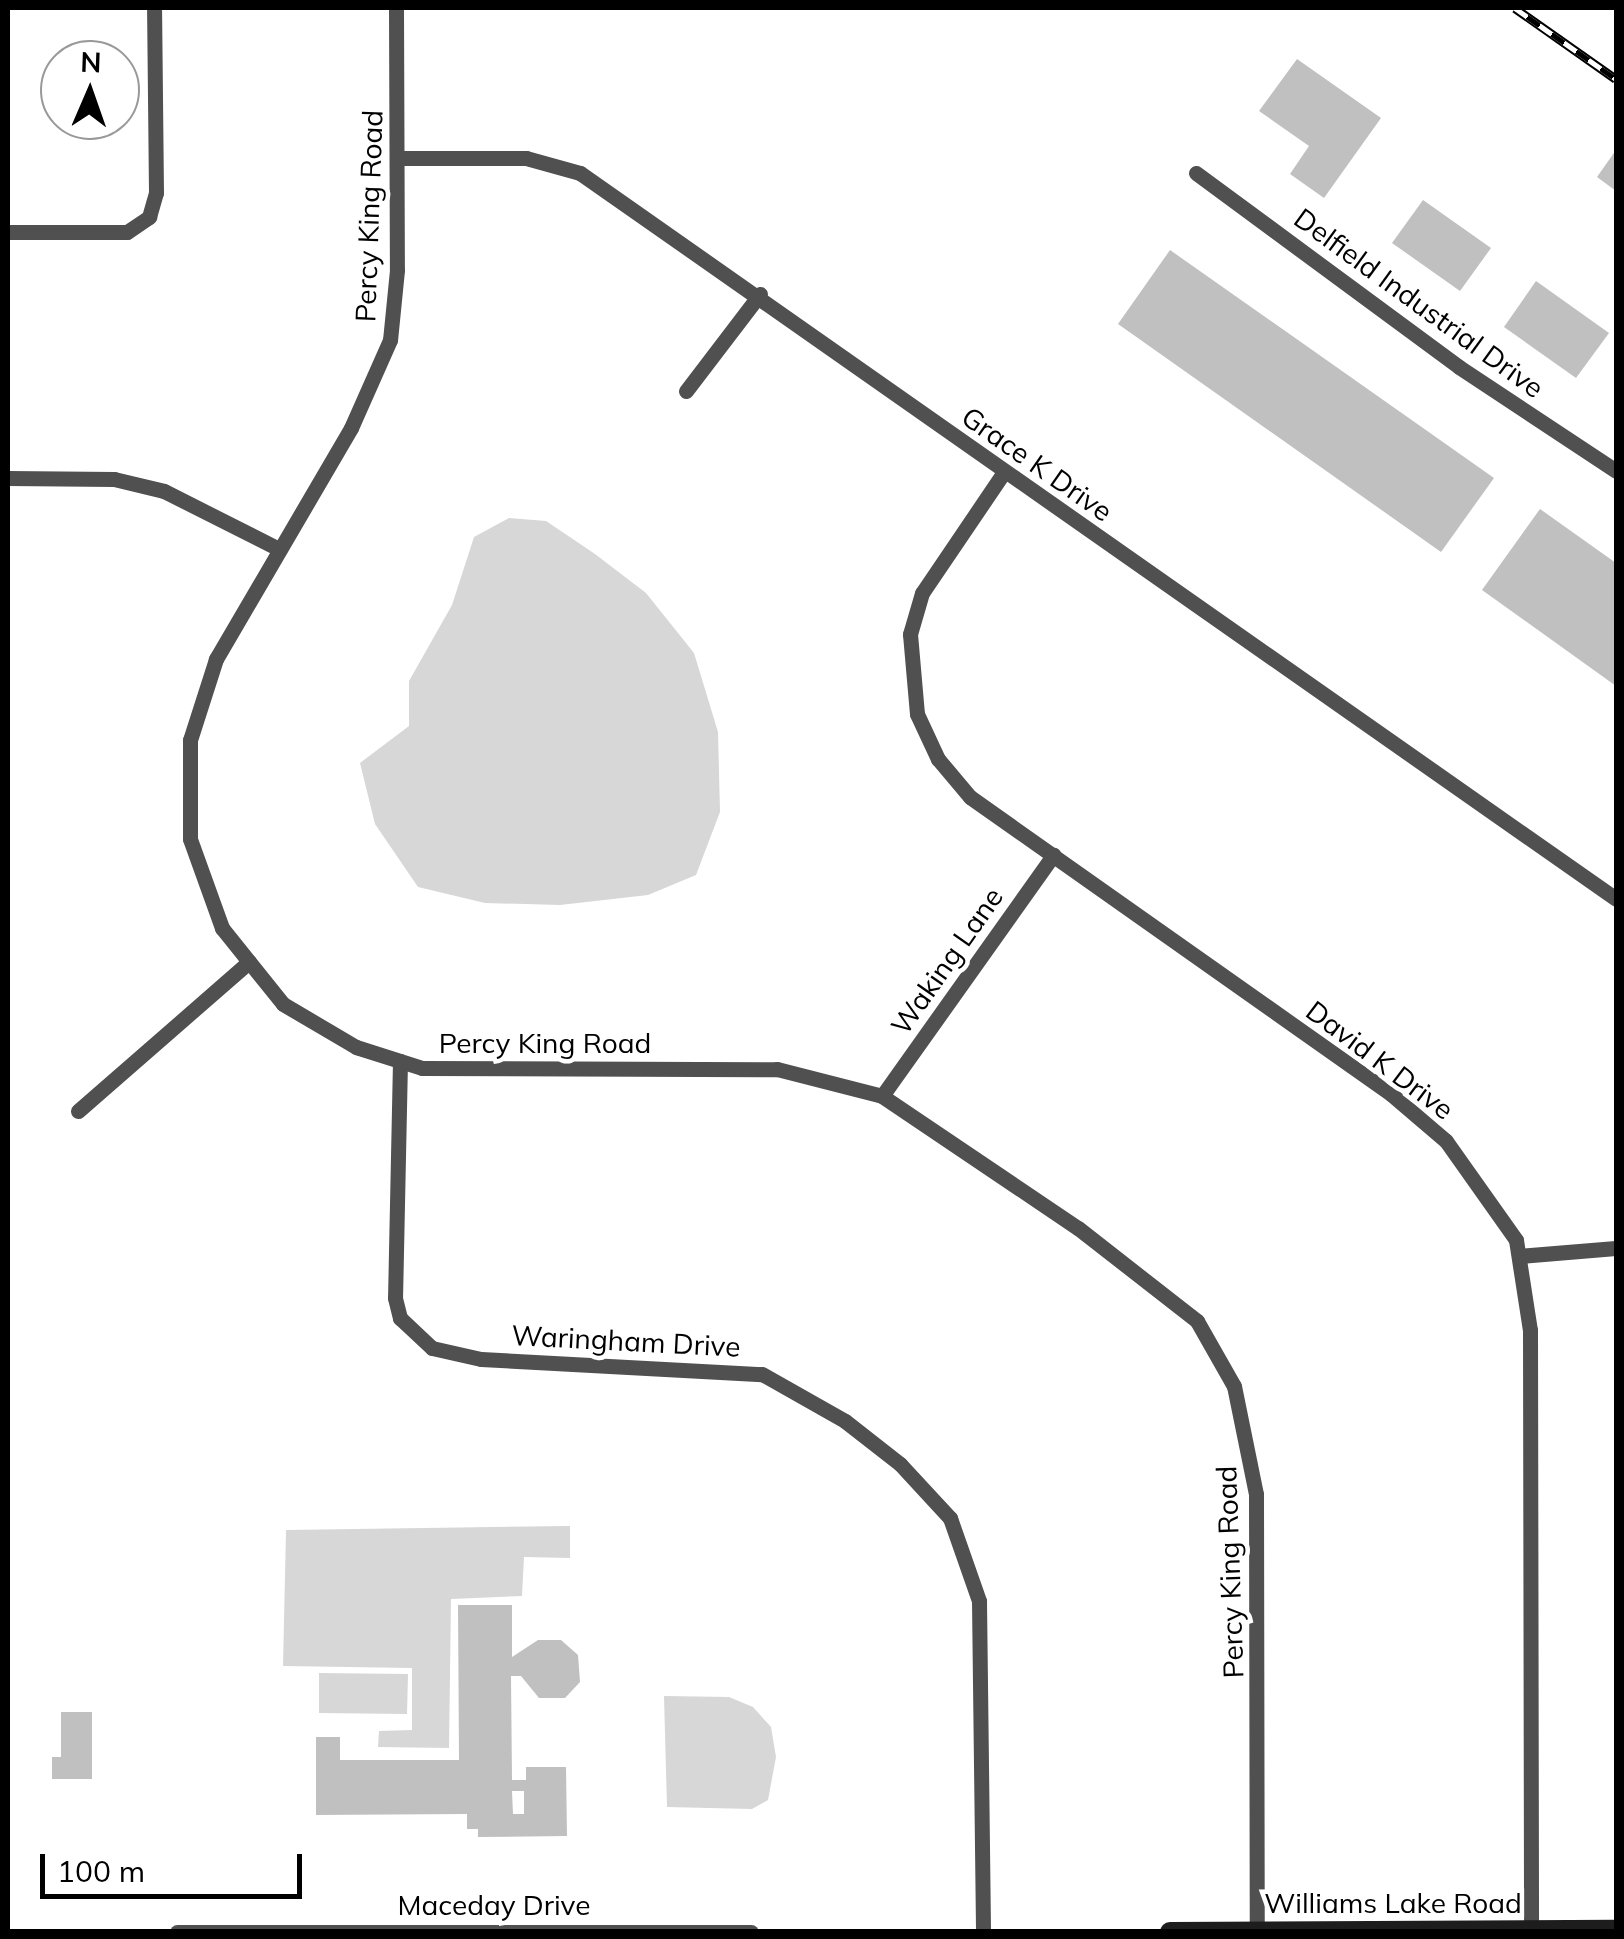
<!DOCTYPE html>
<style>
body{margin:0}
#map{position:relative;width:1624px;height:1939px;overflow:hidden;background:#fff;font-family:Mulish,sans-serif}
div>[style]{position:absolute}
.green>*{inset:0;background:#d7d7d7}
.building>*{inset:0;background:#c0c0c0}
.street>*{height:15px;margin:-7.5px;padding:0 7.5px;transform-origin:7.5px;border-radius:7.5px;background:#505050}
.secondary>*{height:20px;margin:-10px;padding:0 10px;transform-origin:10px;border-radius:10px;background:#1d1d1d}
.rail>*{height:9px;margin-top:-4.5px;transform-origin:0;background:repeating-linear-gradient(90deg,#fff 0 15px,#000 0 30px);box-sizing:border-box;border-block:2px solid #000}
span{translate:-50% -50%;white-space:nowrap;text-align:center;line-height:1.15;-webkit-text-stroke:9px #fff;paint-order:stroke}
.street-label{font-size:28px;color:#000}
.frame{position:absolute;inset:0;border:10px solid #000;pointer-events:none}
.north{position:absolute;left:40px;top:40px;width:100px;height:100px;box-sizing:border-box;background:#fff;border:2px solid #999;border-radius:50%;rotate:2deg;font-size:28px;font-weight:700;line-height:40px;text-align:center;color:#000}
.north::after{content:'';display:block;margin:auto;width:35px;height:45px;background:#000;clip-path:polygon(50% 0,100% 100%,50% 72%,0 100%)}
.scale{position:absolute;left:40px;top:1854px;width:262px;height:45px;box-sizing:border-box;border:5px solid #000;border-top:0;padding-left:12px;font-size:30px;line-height:35px;white-space:nowrap;color:#000;-webkit-text-stroke:8px #fff;paint-order:stroke}
</style>
<div id="map">
<div class="green">
<div style="clip-path:polygon(509px 518px,546px 521px,595px 554px,646px 593px,694px 653px,718px 732px,720px 812px,696px 875px,648px 895px,560px 905px,485px 903px,418px 887px,375px 824px,360px 763px,409px 726px,409px 681px,452px 605px,474px 537px)"></div>
<div style="clip-path:polygon(570px 1526px,570px 1558px,524px 1557px,522px 1596px,451px 1599px,449px 1748px,378px 1747px,379px 1731px,412px 1730px,412px 1668px,283px 1666px,286px 1530px)"></div>
<div style="clip-path:polygon(319px 1673px,408px 1674px,407px 1714px,319px 1713px)"></div>
<div style="clip-path:polygon(664px 1696px,729px 1697px,753px 1707px,771px 1727px,776px 1757px,768px 1800px,752px 1809px,667px 1807px)"></div>
</div>
<div class="building">
<div style="clip-path:polygon(1297px 59px,1381px 118px,1324px 198px,1290px 174px,1309px 146px,1259px 111px)"></div>
<div style="clip-path:polygon(1616px 150px,1616px 191px,1597px 177px)"></div>
<div style="clip-path:polygon(1423px 200px,1491px 248px,1460px 291px,1392px 243px)"></div>
<div style="clip-path:polygon(1170px 250px,1494px 478px,1441px 552px,1118px 324px)"></div>
<div style="clip-path:polygon(1536px 281px,1609px 333px,1576px 378px,1504px 327px)"></div>
<div style="clip-path:polygon(1540px 509px,1616px 563px,1616px 686px,1482px 590px)"></div>
<div style="clip-path:polygon(evenodd,458px 1605px,512px 1605px,512px 1657px,538px 1640px,561px 1640px,578px 1655px,580px 1682px,565px 1698px,539px 1698px,521px 1676px,511px 1676px,512px 1780px,526px 1780px,526px 1767px,566px 1767px,567px 1836px,478px 1837px,478px 1829px,467px 1829px,467px 1814px,316px 1815px,316px 1737px,340px 1737px,340px 1760px,459px 1760px,458px 1605px,512px 1791px,524px 1791px,524px 1814px,513px 1814px,512px 1791px)"></div>
<div style="clip-path:polygon(61px 1712px,92px 1712px,92px 1779px,52px 1779px,52px 1757px,61px 1757px)"></div>
</div>
<div class="street">
<div style="left:396px;top:8px;width:262px;rotate:89.8deg"></div>
<div style="left:397px;top:270px;width:70px;rotate:95.7deg"></div>
<div style="left:390px;top:340px;width:96px;rotate:113.9deg"></div>
<div style="left:351px;top:428px;width:268px;rotate:120.3deg"></div>
<div style="left:216px;top:659px;width:85px;rotate:107.8deg"></div>
<div style="left:190px;top:740px;width:99px;rotate:90deg"></div>
<div style="left:190px;top:839px;width:95px;rotate:70.2deg"></div>
<div style="left:222px;top:928px;width:97px;rotate:51.2deg"></div>
<div style="left:283px;top:1004px;width:85px;rotate:30.5deg"></div>
<div style="left:356px;top:1047px;width:69px;rotate:17.7deg"></div>
<div style="left:422px;top:1068px;width:355px;rotate:0.2deg"></div>
<div style="left:777px;top:1069px;width:108px;rotate:14.4deg"></div>
<div style="left:882px;top:1096px;width:236px;rotate:34deg"></div>
<div style="left:1078px;top:1228px;width:151px;rotate:38deg"></div>
<div style="left:1197px;top:1321px;width:75px;rotate:60.4deg"></div>
<div style="left:1234px;top:1386px;width:110px;rotate:78.5deg"></div>
<div style="left:1256px;top:1494px;width:437px;rotate:89.9deg"></div>
<div style="left:399px;top:158px;width:127px"></div>
<div style="left:526px;top:158px;width:56px;rotate:15.5deg"></div>
<div style="left:580px;top:173px;width:1265px;rotate:35.02deg"></div>
<div style="left:1196px;top:173px;width:327px;rotate:36.4deg"></div>
<div style="left:1459px;top:367px;width:188px;rotate:33.5deg"></div>
<div style="left:8px;top:232px;width:119px"></div>
<div style="left:127px;top:232px;width:27px;rotate:-34deg"></div>
<div style="left:149px;top:217px;width:25px;rotate:-74deg"></div>
<div style="left:156px;top:193px;width:185px;rotate:-90.6deg"></div>
<div style="left:686px;top:391px;width:122px;rotate:-52.7deg"></div>
<div style="left:1004px;top:472px;width:146px;rotate:124.1deg"></div>
<div style="left:922px;top:593px;width:43px;rotate:106.3deg"></div>
<div style="left:910px;top:634px;width:80px;rotate:85deg"></div>
<div style="left:917px;top:714px;width:50px;rotate:65deg"></div>
<div style="left:938px;top:759px;width:50px;rotate:49.9deg"></div>
<div style="left:970px;top:797px;width:515px;rotate:35.2deg"></div>
<div style="left:1391px;top:1094px;width:72px;rotate:40.5deg"></div>
<div style="left:1446px;top:1141px;width:121px;rotate:54.7deg"></div>
<div style="left:1516px;top:1240px;width:91px;rotate:81.2deg"></div>
<div style="left:1530px;top:1330px;width:600px;rotate:89.9deg"></div>
<div style="left:8px;top:478px;width:106px;rotate:0.5deg"></div>
<div style="left:114px;top:479px;width:51px;rotate:13.5deg"></div>
<div style="left:164px;top:491px;width:129px;rotate:26.8deg"></div>
<div style="left:400px;top:1061px;width:237px;rotate:91.2deg"></div>
<div style="left:395px;top:1298px;width:21px;rotate:76deg"></div>
<div style="left:400px;top:1318px;width:44px;rotate:43.2deg"></div>
<div style="left:432px;top:1348px;width:50px;rotate:12.7deg"></div>
<div style="left:481px;top:1359px;width:281px;rotate:3.1deg"></div>
<div style="left:762px;top:1374px;width:95px;rotate:29.5deg"></div>
<div style="left:845px;top:1421px;width:70px;rotate:38deg"></div>
<div style="left:900px;top:1464px;width:74px;rotate:47.2deg"></div>
<div style="left:950px;top:1518px;width:88px;rotate:70.7deg"></div>
<div style="left:979px;top:1601px;width:331px;rotate:89.3deg"></div>
<div style="left:882px;top:1096px;width:296px;rotate:-54.6deg"></div>
<div style="left:78px;top:1111px;width:227px;rotate:-41.1deg"></div>
<div style="left:1519px;top:1256px;width:97px;rotate:-4.7deg"></div>
<div style="left:177px;top:1932px;width:574px"></div>
</div>
<div class="secondary">
<div style="left:1170px;top:1932px;width:446px;rotate:-0.3deg"></div>
</div>
<div class="rail">
<div style="left:1515px;top:8px;width:123px;rotate:35.1deg"></div>
</div>
<div class="street-label">
<span style="left:369px;top:216px;rotate:-88deg">Percy King Road</span>
<span style="left:1419px;top:303px;rotate:36deg">Delfield Industrial Drive</span>
<span style="left:1037px;top:464px;rotate:35deg">Grace K Drive</span>
<span style="left:947px;top:961px;rotate:-55deg">Waking Lane</span>
<span style="left:545px;top:1043px">Percy King Road</span>
<span style="left:1380px;top:1060px;rotate:37deg">David K Drive</span>
<span style="left:626px;top:1341px;rotate:3deg">Waringham Drive</span>
<span style="left:1230px;top:1572px;rotate:-92deg">Percy King Road</span>
<span style="left:1393px;top:1903px">Williams Lake Road</span>
<span style="left:494px;top:1905px">Maceday Drive</span>
</div>
<div class="frame"></div>
<div class="north">N</div>
<div class="scale">100 m</div>
</div>
